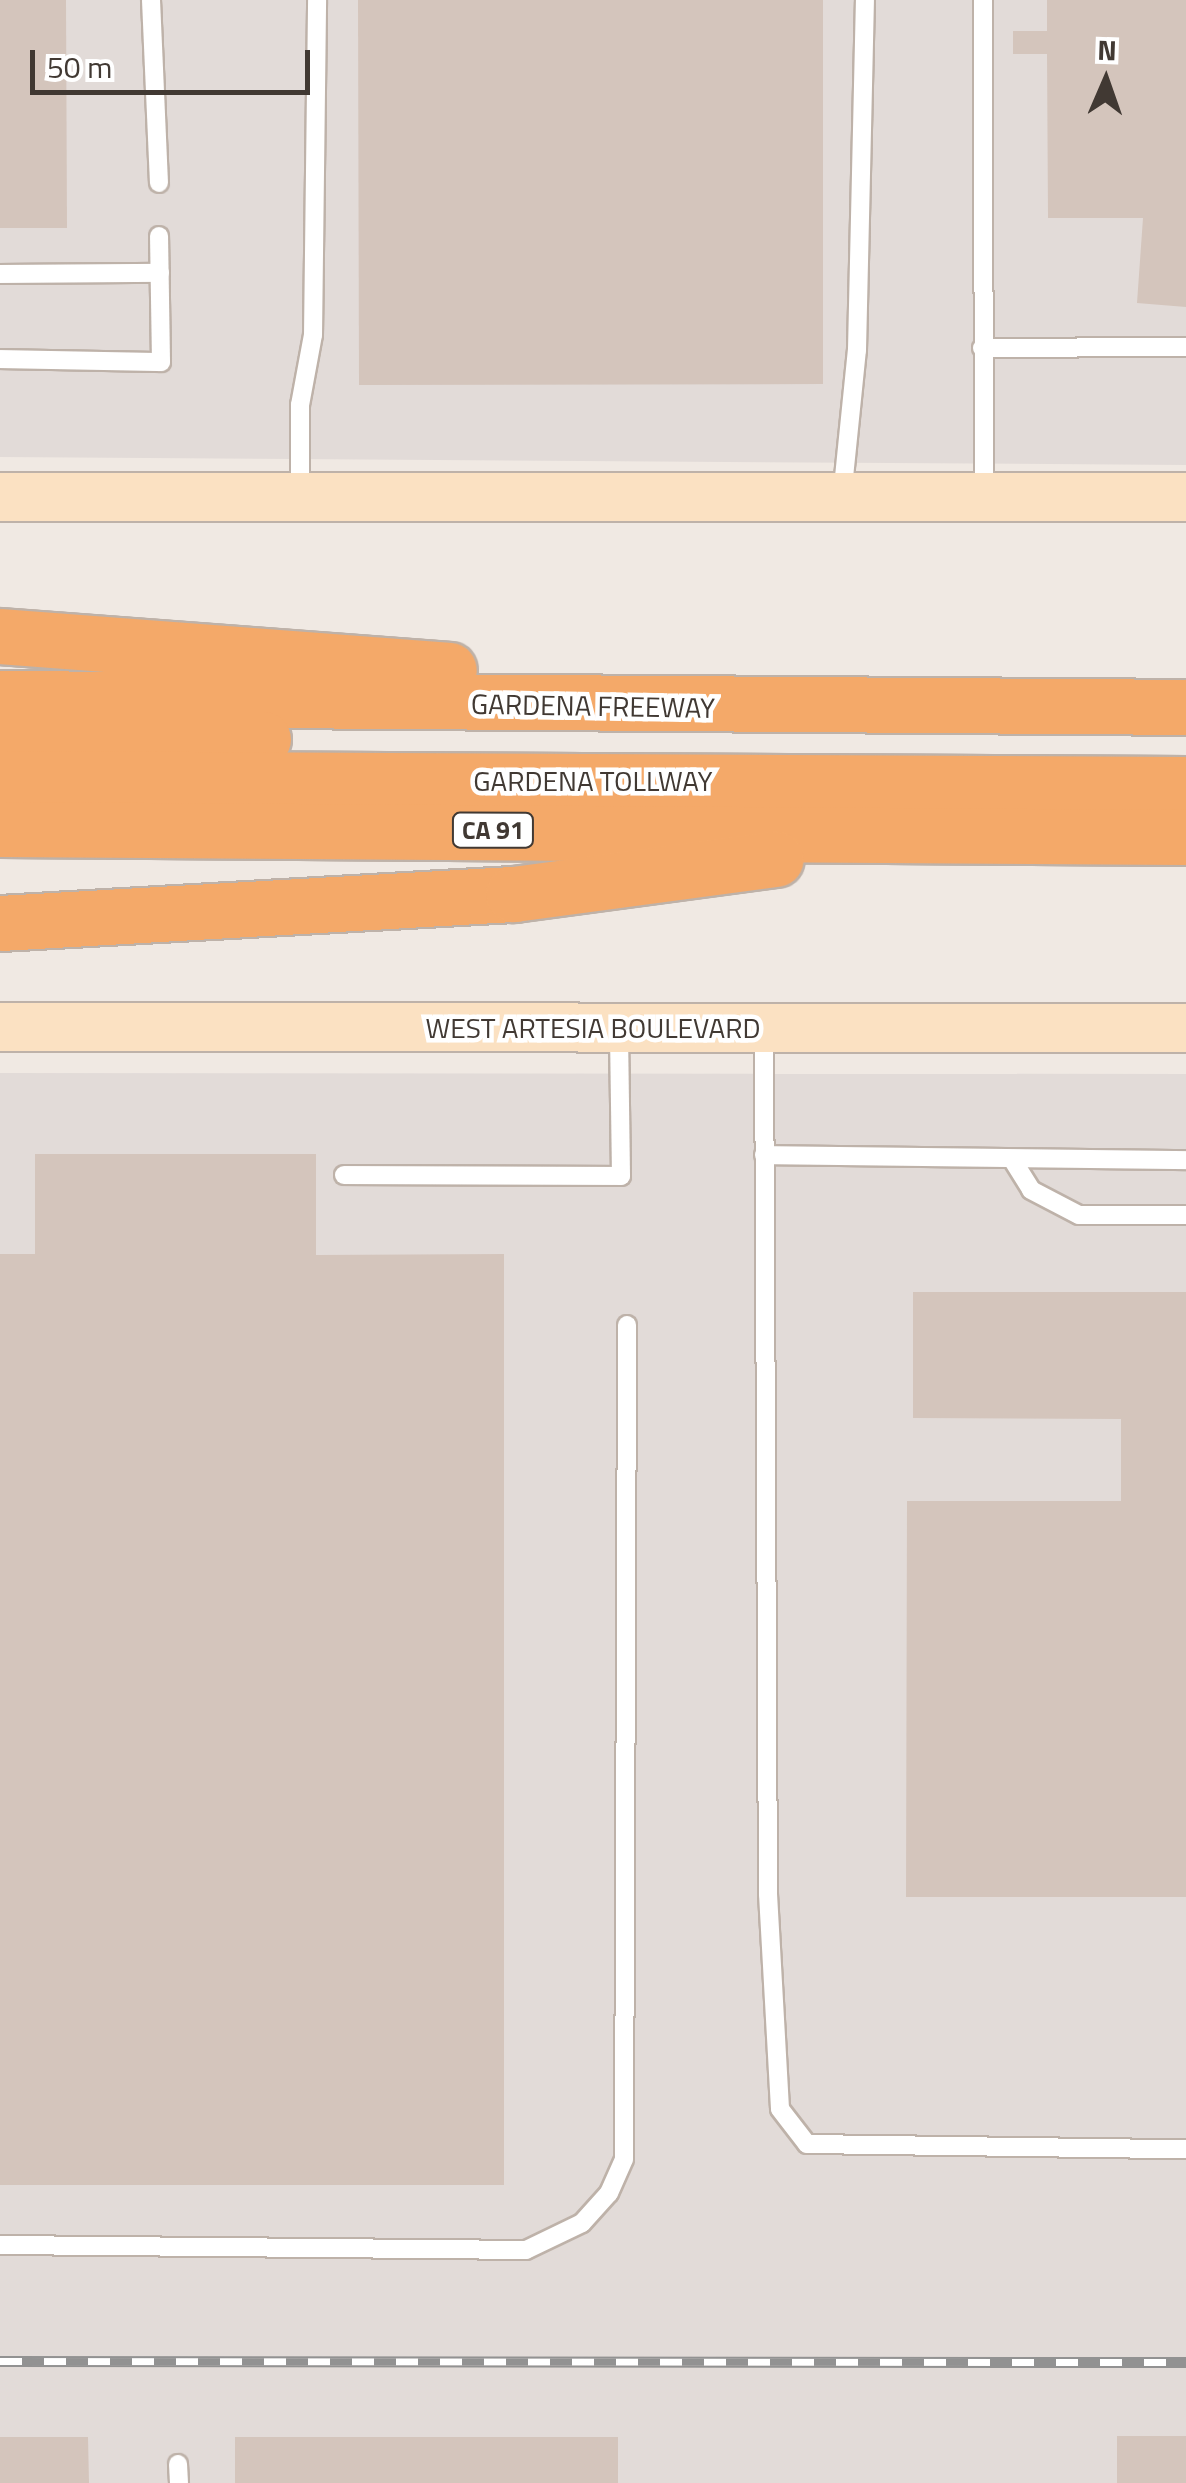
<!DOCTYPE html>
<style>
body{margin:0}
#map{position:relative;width:1186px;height:2483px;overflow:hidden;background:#f0e9e3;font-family:"Titillium Web",sans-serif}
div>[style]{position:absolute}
.industrial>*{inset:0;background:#e2dbd8}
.building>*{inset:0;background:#d4c5bc}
.roads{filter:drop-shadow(2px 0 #beb2a9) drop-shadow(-2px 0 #beb2a9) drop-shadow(0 2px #beb2a9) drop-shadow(0 -2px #beb2a9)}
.service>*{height:18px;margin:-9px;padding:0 9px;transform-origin:9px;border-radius:9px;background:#fff}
.secondary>*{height:48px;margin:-24px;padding:0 24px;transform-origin:24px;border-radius:24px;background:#fbe1c2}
.motorway>*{height:55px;margin:-27.5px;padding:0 27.5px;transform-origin:27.5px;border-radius:27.5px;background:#f4a969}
.rail>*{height:11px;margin-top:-5.5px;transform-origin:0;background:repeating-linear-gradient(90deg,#fff 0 22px,#929292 0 44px);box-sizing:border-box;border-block:2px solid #929292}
span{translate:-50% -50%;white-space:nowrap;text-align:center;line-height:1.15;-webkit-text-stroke:9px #fff;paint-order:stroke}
.shield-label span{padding:2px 8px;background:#fff;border:2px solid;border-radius:8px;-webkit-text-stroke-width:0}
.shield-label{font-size:25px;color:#413933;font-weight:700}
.street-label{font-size:28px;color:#413933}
.north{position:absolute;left:1056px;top:30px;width:100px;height:100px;-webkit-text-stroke:8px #fff;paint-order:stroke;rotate:2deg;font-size:28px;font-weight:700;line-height:40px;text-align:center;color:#413933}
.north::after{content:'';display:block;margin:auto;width:35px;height:45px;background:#413933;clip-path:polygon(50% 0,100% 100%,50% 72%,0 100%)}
.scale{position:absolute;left:30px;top:50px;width:280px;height:45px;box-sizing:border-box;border:5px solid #413933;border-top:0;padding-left:12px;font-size:30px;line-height:35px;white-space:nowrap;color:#413933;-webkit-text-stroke:8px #fff;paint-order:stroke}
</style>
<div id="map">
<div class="industrial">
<div style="clip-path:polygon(0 0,1186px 0,1186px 465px,0 457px)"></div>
<div style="clip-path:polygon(0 1073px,1186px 1074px,1186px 2483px,0 2483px)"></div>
</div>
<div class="building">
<div style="clip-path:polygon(0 0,66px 0,67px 228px,0 228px)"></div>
<div style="clip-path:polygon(358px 0,823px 0,823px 384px,359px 385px)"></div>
<div style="clip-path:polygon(1047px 0,1186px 0,1186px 307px,1137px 303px,1143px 218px,1048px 218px,1047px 54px,1013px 54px,1013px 31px,1047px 31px)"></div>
<div style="clip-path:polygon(35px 1154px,316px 1154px,316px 1255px,504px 1254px,504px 2185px,0 2185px,0 1254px,35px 1254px)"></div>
<div style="clip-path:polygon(913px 1292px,1186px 1292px,1186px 1897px,906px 1897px,907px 1501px,1121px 1501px,1121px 1419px,913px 1418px)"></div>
<div style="clip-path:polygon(1117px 2436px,1186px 2436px,1186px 2483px,1117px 2483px)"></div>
<div style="clip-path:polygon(0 2437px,88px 2437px,89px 2483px,0 2483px)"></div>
<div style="clip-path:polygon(235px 2437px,618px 2437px,618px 2483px,235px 2483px)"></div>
</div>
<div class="roads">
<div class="service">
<div style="left:151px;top:0;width:183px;rotate:87.5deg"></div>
<div style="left:983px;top:0;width:494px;rotate:89.9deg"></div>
<div style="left:0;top:274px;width:160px;rotate:-0.4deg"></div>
<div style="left:982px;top:348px;width:204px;rotate:-0.3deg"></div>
<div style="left:0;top:359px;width:161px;rotate:1.1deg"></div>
<div style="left:161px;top:362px;width:126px;rotate:-90.9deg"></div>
<div style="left:300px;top:493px;width:88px;rotate:-90deg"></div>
<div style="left:300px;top:405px;width:71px;rotate:-79.5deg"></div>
<div style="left:313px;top:335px;width:335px;rotate:-89.3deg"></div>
<div style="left:842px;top:497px;width:148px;rotate:-84.2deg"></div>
<div style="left:857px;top:350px;width:350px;rotate:-88.7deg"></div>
<div style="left:764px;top:1028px;width:866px;rotate:89.74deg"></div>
<div style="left:768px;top:1894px;width:215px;rotate:86.8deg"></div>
<div style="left:780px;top:2109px;width:44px;rotate:52.4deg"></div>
<div style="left:807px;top:2144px;width:379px;rotate:0.8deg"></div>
<div style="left:764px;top:1155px;width:422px;rotate:0.7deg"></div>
<div style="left:1012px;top:1159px;width:36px;rotate:58deg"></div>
<div style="left:1031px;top:1190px;width:54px;rotate:27.5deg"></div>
<div style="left:1079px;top:1215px;width:107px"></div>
<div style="left:344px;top:1175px;width:277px;rotate:0.2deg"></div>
<div style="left:621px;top:1176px;width:148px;rotate:-90.8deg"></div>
<div style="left:0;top:2245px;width:526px;rotate:0.54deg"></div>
<div style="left:526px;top:2250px;width:62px;rotate:-25.7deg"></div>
<div style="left:582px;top:2223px;width:40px;rotate:-48deg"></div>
<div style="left:609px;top:2193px;width:37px;rotate:-66deg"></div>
<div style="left:624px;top:2159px;width:834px;rotate:-89.79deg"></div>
<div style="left:178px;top:2464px;width:19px;rotate:87deg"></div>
</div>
<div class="secondary">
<div style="left:0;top:497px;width:1186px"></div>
<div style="left:0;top:1027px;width:1186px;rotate:0.05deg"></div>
</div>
<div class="motorway">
<div style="left:0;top:636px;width:450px;rotate:4.3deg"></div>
<div style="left:0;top:698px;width:1186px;rotate:0.43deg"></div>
<div style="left:0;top:739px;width:263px"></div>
<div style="left:0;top:778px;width:1186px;rotate:0.29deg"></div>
<div style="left:0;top:829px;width:1186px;rotate:0.39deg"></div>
<div style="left:0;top:923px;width:514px;rotate:-3.24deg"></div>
<div style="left:513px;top:894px;width:265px;rotate:-7.6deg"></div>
</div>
</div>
<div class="rail">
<div style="left:0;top:2361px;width:1186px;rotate:0.05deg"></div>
</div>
<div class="shield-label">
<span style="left:493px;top:830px">CA 91</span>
</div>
<div class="street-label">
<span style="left:593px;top:706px;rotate:1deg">GARDENA FREEWAY</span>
<span style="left:593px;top:781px">GARDENA TOLLWAY</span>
<span style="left:593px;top:1028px">WEST ARTESIA BOULEVARD</span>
</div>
<div class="north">N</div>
<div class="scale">50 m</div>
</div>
